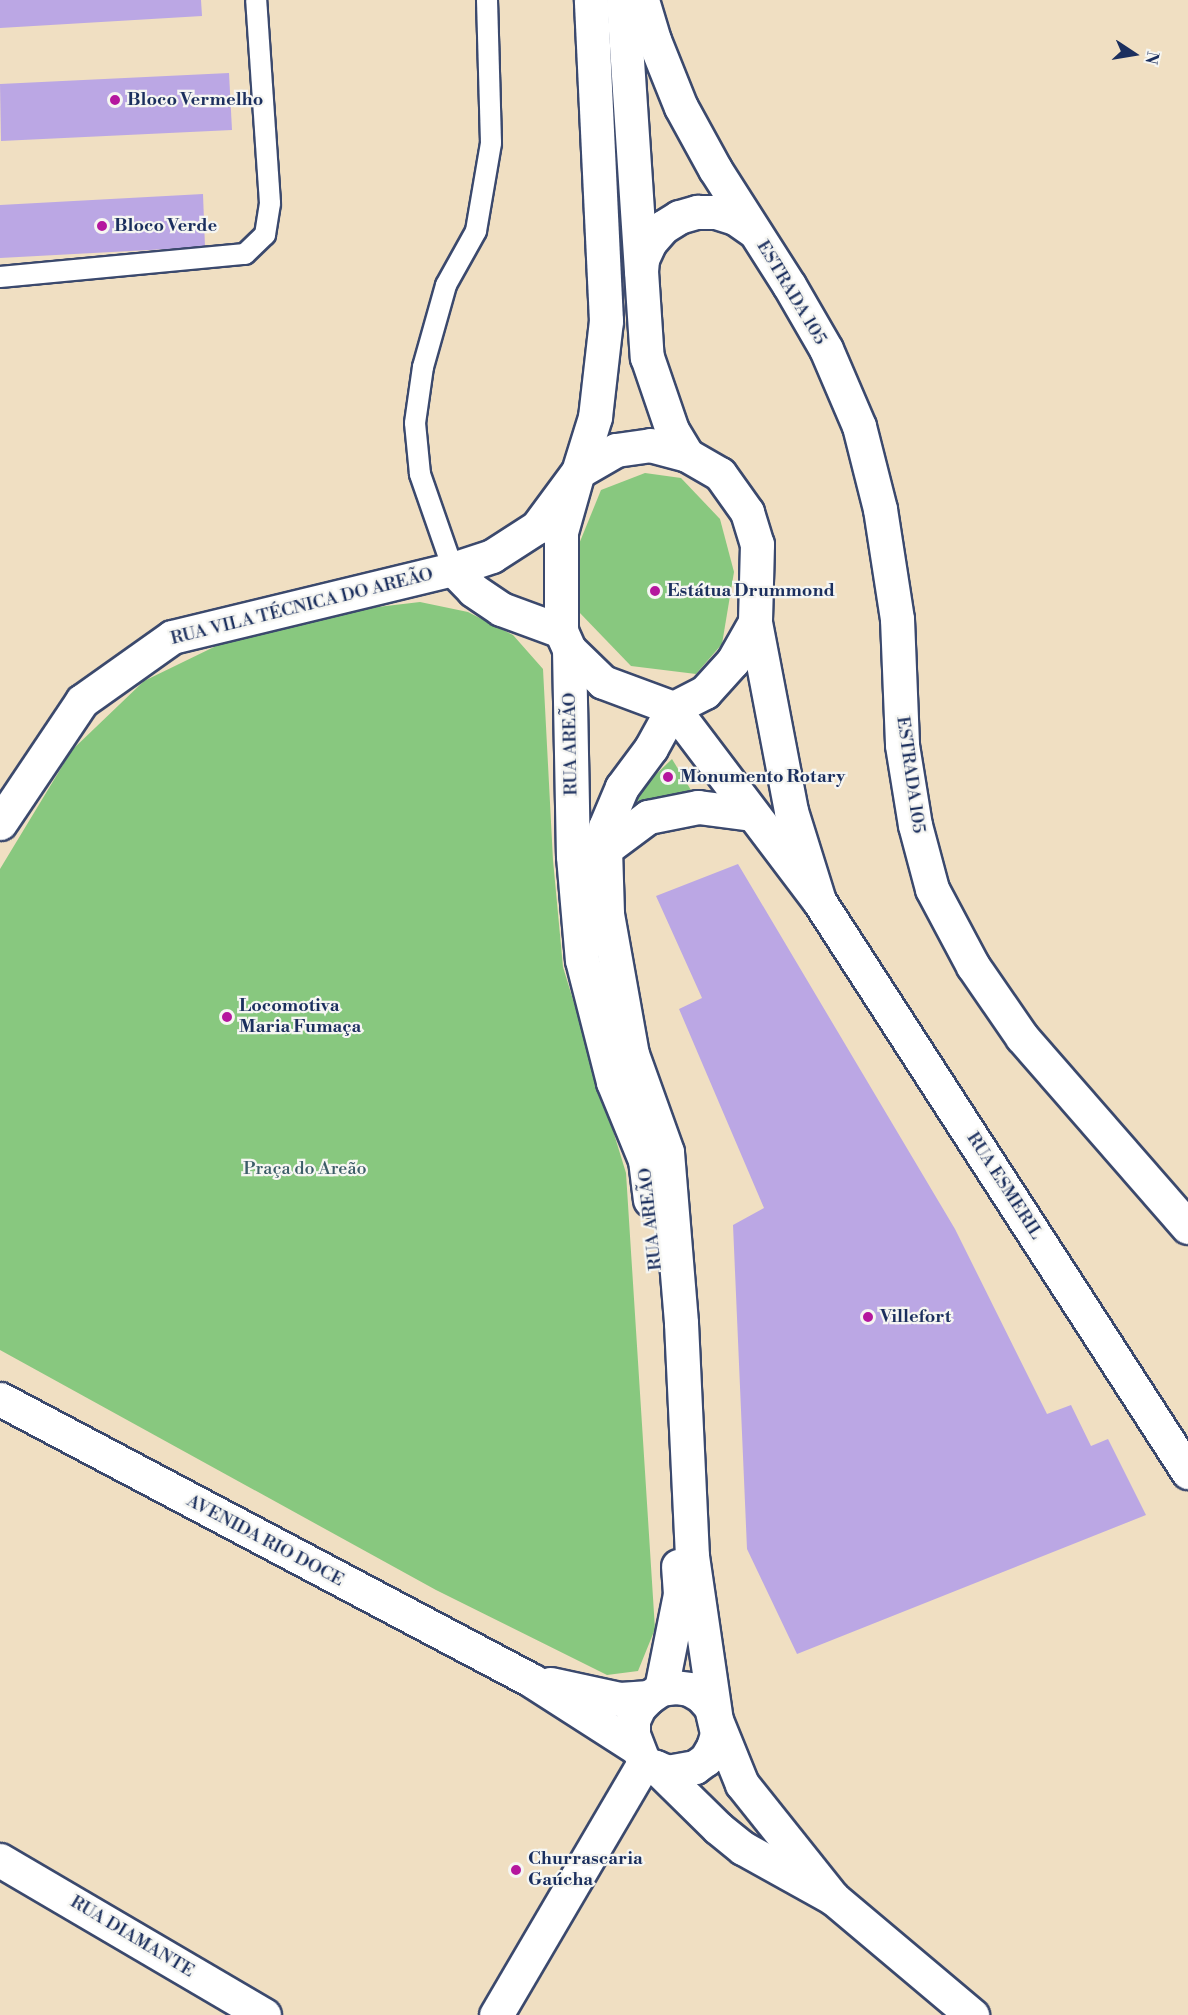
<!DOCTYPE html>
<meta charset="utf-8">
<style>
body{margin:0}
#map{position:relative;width:1188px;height:2015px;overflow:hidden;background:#f0dfc2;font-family:"Libre Bodoni",serif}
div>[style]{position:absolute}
.green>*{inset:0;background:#88c87f}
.building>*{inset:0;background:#bba7e4}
.roads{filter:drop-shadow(2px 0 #3b496d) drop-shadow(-2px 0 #3b496d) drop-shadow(0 2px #3b496d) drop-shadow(0 -2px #3b496d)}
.service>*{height:20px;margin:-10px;padding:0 10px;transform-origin:10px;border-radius:10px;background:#fff}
.minor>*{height:33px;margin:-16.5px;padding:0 16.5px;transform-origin:16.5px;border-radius:16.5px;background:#fff}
.tertiary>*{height:33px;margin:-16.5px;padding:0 16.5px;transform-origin:16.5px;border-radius:16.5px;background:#fff}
.secondary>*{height:33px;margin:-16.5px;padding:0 16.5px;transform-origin:16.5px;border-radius:16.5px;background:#fff}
.dots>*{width:16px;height:16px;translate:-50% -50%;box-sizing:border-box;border:3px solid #f6f6f2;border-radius:50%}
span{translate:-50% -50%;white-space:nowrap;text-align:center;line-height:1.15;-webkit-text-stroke:4.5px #f6f6f2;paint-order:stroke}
.poi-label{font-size:18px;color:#1b2f5e;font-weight:700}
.left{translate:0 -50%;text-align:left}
.street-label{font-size:18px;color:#1b2f5e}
.park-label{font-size:18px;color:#3c5d68}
.north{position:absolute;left:1104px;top:24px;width:60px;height:60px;-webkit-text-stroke:4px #f6f6f2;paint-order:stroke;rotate:102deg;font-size:16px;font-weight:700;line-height:24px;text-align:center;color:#1b2f5e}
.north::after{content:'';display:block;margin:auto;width:21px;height:27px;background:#1b2f5e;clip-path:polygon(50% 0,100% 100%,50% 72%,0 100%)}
</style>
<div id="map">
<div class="green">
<div style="clip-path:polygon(645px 473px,681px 478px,720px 519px,734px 572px,722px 644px,696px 674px,631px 666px,578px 611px,579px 544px,601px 490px)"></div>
<div style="clip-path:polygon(420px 602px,468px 612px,513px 635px,543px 669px,553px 860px,563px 967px,626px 1173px,655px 1629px,638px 1671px,607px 1675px,436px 1590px,0 1350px,0 869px,72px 750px,144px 681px,216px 646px,310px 615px)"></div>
<div style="clip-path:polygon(672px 759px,694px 795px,627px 802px)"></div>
</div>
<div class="building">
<div style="clip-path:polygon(0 0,201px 0,202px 16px,0 28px)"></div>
<div style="clip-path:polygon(229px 73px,232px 130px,1px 141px,0 84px)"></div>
<div style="clip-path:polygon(203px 194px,205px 247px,0 258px,0 205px)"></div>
<div style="clip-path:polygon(738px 864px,955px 1229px,1047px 1414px,1071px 1405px,1091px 1446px,1108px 1439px,1146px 1515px,797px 1654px,747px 1549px,733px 1225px,764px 1208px,679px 1009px,702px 998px,656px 896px)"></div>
</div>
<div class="roads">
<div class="service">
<div style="left:0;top:277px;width:246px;rotate:-5.4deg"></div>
<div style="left:245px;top:254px;width:28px;rotate:-44deg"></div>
<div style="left:265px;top:235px;width:32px;rotate:-81deg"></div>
<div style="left:270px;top:203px;width:203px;rotate:-93.9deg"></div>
<div style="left:453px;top:569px;width:101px;rotate:-109.2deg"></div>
<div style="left:420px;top:474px;width:51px;rotate:-95.6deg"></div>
<div style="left:415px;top:423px;width:57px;rotate:-81.9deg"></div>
<div style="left:423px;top:367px;width:85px;rotate:-74.3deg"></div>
<div style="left:446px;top:285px;width:62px;rotate:-60.9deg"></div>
<div style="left:476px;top:231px;width:89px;rotate:-80.3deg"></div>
<div style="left:491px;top:143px;width:143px;rotate:-91.6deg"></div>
</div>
<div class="minor">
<div style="left:453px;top:569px;width:29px;rotate:46deg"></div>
<div style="left:473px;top:590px;width:34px;rotate:34deg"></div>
<div style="left:501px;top:609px;width:64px;rotate:20.1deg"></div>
<div style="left:0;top:823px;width:147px;rotate:-56.1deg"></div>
<div style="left:82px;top:701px;width:110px;rotate:-35.4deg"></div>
<div style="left:172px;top:637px;width:289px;rotate:-13.6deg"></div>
<div style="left:453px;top:569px;width:41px;rotate:-18.4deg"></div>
<div style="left:492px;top:556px;width:54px;rotate:-32.8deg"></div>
<div style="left:537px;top:527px;width:67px;rotate:-53.5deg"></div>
<div style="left:0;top:1860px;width:306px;rotate:30.4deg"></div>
<div style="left:496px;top:2015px;width:292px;rotate:-59.6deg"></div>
</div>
<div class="tertiary">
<div style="left:569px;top:649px;width:207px;rotate:88.9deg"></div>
<div style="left:573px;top:856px;width:104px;rotate:85.1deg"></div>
<div style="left:582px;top:960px;width:126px;rotate:75.7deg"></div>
<div style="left:613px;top:1082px;width:84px;rotate:67.7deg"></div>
<div style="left:645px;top:1160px;width:40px;rotate:82.9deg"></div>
<div style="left:673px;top:708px;width:46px;rotate:118.8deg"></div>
<div style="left:651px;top:748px;width:49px;rotate:126.6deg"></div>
<div style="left:622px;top:787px;width:43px;rotate:113deg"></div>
<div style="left:605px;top:827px;width:22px;rotate:90deg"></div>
<div style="left:605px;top:849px;width:65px;rotate:88.2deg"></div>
<div style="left:607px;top:914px;width:142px;rotate:79.9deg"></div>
<div style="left:632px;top:1054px;width:104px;rotate:70.3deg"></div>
<div style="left:667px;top:1152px;width:172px;rotate:85.3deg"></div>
<div style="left:681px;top:1323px;width:233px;rotate:87.3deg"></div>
<div style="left:692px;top:1556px;width:166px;rotate:81.7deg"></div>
<div style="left:716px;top:1720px;width:69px;rotate:67.9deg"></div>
<div style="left:742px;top:1784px;width:146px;rotate:51.4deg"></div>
<div style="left:0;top:1399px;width:601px;rotate:27.89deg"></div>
<div style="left:531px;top:1680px;width:126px;rotate:32.7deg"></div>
<div style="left:550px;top:1684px;width:72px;rotate:12.1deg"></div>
<div style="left:620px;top:1699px;width:29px;rotate:-4deg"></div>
<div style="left:675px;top:1687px;width:14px;rotate:8deg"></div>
<div style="left:689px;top:1689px;width:14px;rotate:30deg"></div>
<div style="left:701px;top:1696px;width:15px;rotate:48deg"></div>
<div style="left:711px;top:1707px;width:28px;rotate:77deg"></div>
<div style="left:717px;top:1734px;width:14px;rotate:107deg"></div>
<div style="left:713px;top:1747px;width:14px;rotate:120deg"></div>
<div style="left:706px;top:1759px;width:14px;rotate:144deg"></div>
<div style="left:695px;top:1767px;width:27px;rotate:170deg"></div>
<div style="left:668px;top:1772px;width:26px;rotate:-159deg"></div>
<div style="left:644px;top:1763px;width:31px;rotate:-111deg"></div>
<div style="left:633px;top:1734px;width:14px;rotate:-90deg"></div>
<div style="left:633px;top:1720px;width:14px;rotate:-65deg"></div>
<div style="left:639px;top:1707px;width:14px;rotate:-45deg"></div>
<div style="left:649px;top:1697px;width:14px;rotate:-34deg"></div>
<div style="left:661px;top:1689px;width:14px;rotate:-8deg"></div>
<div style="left:661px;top:1689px;width:97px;rotate:-78.7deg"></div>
<div style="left:680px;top:1594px;width:28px;rotate:-94deg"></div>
<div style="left:656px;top:1767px;width:87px;rotate:44.5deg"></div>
<div style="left:718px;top:1828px;width:32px;rotate:39deg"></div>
<div style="left:743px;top:1848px;width:103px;rotate:29.1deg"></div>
<div style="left:833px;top:1898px;width:182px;rotate:40.1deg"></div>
</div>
<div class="secondary">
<div style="left:623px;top:0;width:358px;rotate:86.2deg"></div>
<div style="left:647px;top:357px;width:77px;rotate:71.1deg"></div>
<div style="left:672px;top:430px;width:29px;rotate:59deg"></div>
<div style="left:642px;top:0;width:42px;rotate:73.3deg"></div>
<div style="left:654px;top:40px;width:72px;rotate:68.1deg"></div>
<div style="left:681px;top:107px;width:71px;rotate:61.3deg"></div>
<div style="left:715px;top:169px;width:138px;rotate:57.5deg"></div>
<div style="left:789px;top:285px;width:74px;rotate:60deg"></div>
<div style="left:826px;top:349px;width:84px;rotate:66.8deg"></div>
<div style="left:859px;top:426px;width:86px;rotate:75.8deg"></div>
<div style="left:880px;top:509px;width:111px;rotate:81.2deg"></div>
<div style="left:897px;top:619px;width:126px;rotate:87.7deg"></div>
<div style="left:902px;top:745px;width:81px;rotate:80.8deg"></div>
<div style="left:915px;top:825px;width:66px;rotate:75.1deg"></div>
<div style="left:932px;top:889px;width:87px;rotate:62deg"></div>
<div style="left:973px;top:966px;width:86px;rotate:55.4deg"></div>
<div style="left:1022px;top:1037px;width:252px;rotate:48.9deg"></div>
<div style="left:641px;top:271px;width:12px;rotate:-85deg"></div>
<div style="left:642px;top:259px;width:19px;rotate:-65deg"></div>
<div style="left:650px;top:242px;width:20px;rotate:-49deg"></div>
<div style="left:663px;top:227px;width:19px;rotate:-32deg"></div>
<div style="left:679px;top:217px;width:19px;rotate:-16deg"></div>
<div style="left:697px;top:212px;width:19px"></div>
<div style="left:716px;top:212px;width:20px;rotate:18deg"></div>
<div style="left:735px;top:218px;width:21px;rotate:35deg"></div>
<div style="left:578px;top:472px;width:58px;rotate:-72.8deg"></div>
<div style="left:595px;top:417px;width:97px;rotate:-83.5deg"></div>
<div style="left:606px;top:321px;width:321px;rotate:-92.7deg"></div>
<div style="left:755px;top:622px;width:45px;rotate:119.4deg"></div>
<div style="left:733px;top:661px;width:42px;rotate:132.1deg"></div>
<div style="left:705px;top:692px;width:36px;rotate:153deg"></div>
<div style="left:673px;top:708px;width:75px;rotate:-159.6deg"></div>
<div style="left:603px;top:682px;width:47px;rotate:-135.9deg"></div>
<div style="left:569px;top:649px;width:20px;rotate:-114deg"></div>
<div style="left:561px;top:631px;width:99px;rotate:-90deg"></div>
<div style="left:561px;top:532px;width:62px;rotate:-74.2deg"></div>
<div style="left:578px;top:472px;width:44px;rotate:-30.1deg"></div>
<div style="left:616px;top:450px;width:34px;rotate:-8deg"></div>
<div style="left:650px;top:445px;width:38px;rotate:15deg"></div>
<div style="left:687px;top:455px;width:38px;rotate:30deg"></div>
<div style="left:720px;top:474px;width:47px;rotate:54.6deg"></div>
<div style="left:747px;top:512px;width:34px;rotate:73deg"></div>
<div style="left:757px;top:544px;width:78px;rotate:91.5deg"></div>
<div style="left:755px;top:622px;width:192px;rotate:79.2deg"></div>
<div style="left:791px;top:811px;width:94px;rotate:72.7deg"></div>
<div style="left:673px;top:708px;width:242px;rotate:52.9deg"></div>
<div style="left:819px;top:901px;width:680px;rotate:57.13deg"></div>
<div style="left:605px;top:849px;width:54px;rotate:-36.7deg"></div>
<div style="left:648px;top:817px;width:51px;rotate:-11.3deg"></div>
<div style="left:698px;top:807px;width:54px;rotate:7.4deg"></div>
</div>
</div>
<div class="dots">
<div style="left:115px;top:100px;background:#b5179e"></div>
<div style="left:102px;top:226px;background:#b5179e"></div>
<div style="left:655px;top:591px;background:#b5179e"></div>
<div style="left:668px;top:777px;background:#b5179e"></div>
<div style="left:227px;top:1017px;background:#b5179e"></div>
<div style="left:868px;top:1317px;background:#b5179e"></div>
<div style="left:516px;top:1870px;background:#b5179e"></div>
</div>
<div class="poi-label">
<span class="left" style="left:127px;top:100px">Bloco Vermelho</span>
<span class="left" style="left:114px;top:226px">Bloco Verde</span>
<span class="left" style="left:667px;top:591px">Estátua Drummond</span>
<span class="left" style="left:680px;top:777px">Monumento Rotary</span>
<span class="left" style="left:239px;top:1017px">Locomotiva<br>Maria Fumaça</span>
<span class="left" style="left:880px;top:1317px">Villefort</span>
<span class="left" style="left:528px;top:1870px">Churrascaria<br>Gaúcha</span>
</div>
<div class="street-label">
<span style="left:791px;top:293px;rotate:59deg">ESTRADA 105</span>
<span style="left:302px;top:607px;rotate:-14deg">RUA VILA TÉCNICA DO AREÃO</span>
<span style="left:571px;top:744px;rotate:-91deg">RUA AREÃO</span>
<span style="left:910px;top:775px;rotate:82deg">ESTRADA 105</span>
<span style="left:1004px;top:1186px;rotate:57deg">RUA ESMERIL</span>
<span style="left:651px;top:1219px;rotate:-96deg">RUA AREÃO</span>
<span style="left:265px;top:1541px;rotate:28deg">AVENIDA RIO DOCE</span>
<span style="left:132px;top:1937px;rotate:31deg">RUA DIAMANTE</span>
</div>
<div class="park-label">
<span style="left:305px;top:1169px">Praça do Areão</span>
</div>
<div class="north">N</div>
</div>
